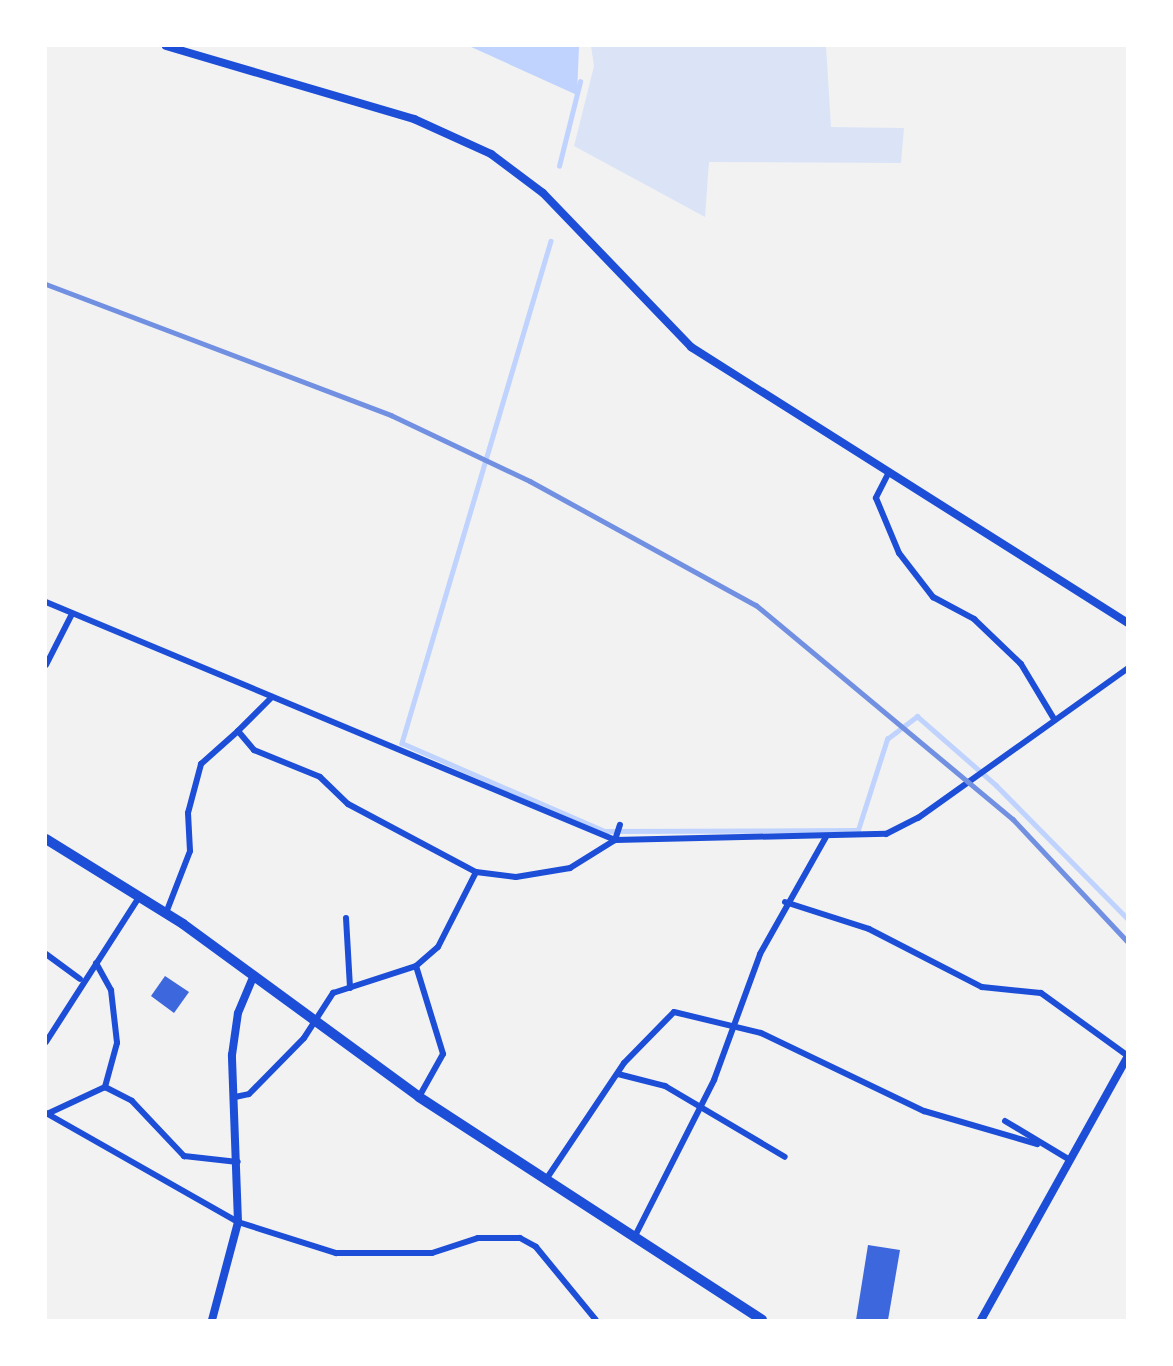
<!DOCTYPE html>
<style>
body{margin:0}
#map{position:relative;width:1173px;height:1366px;overflow:hidden;background:#f2f2f2;font-family:Signika,sans-serif}
div>[style]{position:absolute}
.green>*{inset:0;background:#dbe4f7}
.water>*{inset:0;background:#bfd3fe}
.stream>*{height:4.5px;margin:-2.25px;padding:0 2.25px;transform-origin:2.25px;border-radius:2.25px;background:#bfd3fe}
.building>*{inset:0;background:#3d67dc}
.minor>*{height:6px;margin:-3px;padding:0 3px;transform-origin:3px;border-radius:3px;background:#1d4ed8}
.tertiary>*{height:8px;margin:-4px;padding:0 4px;transform-origin:4px;border-radius:4px;background:#1d4ed8}
.primary>*{height:10px;margin:-5px;padding:0 5px;transform-origin:5px;border-radius:5px;background:#1d4ed8}
.rail>*{height:4.5px;margin:-2.25px;padding:0 2.25px;transform-origin:2.25px;border-radius:2.25px;background:#7290e2}
span{translate:-50% -50%;white-space:nowrap;text-align:center;line-height:1.15;-webkit-text-stroke:6px #fff;paint-order:stroke}
.frame{position:absolute;inset:0;border:47px solid #fff;pointer-events:none}
</style>
<div id="map">
<div class="green">
<div style="clip-path:polygon(591px 46px,826px 46px,831px 127px,904px 128px,901px 163px,709px 162px,705px 217px,574px 146px,594px 66px)"></div>
</div>
<div class="water">
<div style="clip-path:polygon(469px 46px,579px 46px,577px 95px)"></div>
</div>
<div class="stream">
<div style="left:559px;top:166px;width:87px;rotate:-76deg"></div>
<div style="left:551px;top:241px;width:524px;rotate:106.53deg"></div>
<div style="left:402px;top:743px;width:220px;rotate:23.5deg"></div>
<div style="left:604px;top:831px;width:254px;rotate:-0.2deg"></div>
<div style="left:858px;top:830px;width:96px;rotate:-72.3deg"></div>
<div style="left:887px;top:739px;width:38px;rotate:-37deg"></div>
<div style="left:917px;top:716px;width:105px;rotate:41.1deg"></div>
<div style="left:996px;top:785px;width:188px;rotate:45.4deg"></div>
</div>
<div class="building">
<div style="clip-path:polygon(165px 976px,189px 992px,174px 1013px,151px 996px)"></div>
<div style="clip-path:polygon(868px 1245px,900px 1250px,888px 1320px,856px 1320px)"></div>
</div>
<div class="minor">
<div style="left:889px;top:472px;width:29px;rotate:117deg"></div>
<div style="left:876px;top:498px;width:60px;rotate:67.3deg"></div>
<div style="left:899px;top:553px;width:56px;rotate:52.3deg"></div>
<div style="left:933px;top:597px;width:47px;rotate:28.2deg"></div>
<div style="left:974px;top:619px;width:65px;rotate:43.8deg"></div>
<div style="left:1021px;top:664px;width:64px;rotate:59deg"></div>
<div style="left:46px;top:602px;width:617px;rotate:22.7deg"></div>
<div style="left:615px;top:840px;width:271px;rotate:-1.3deg"></div>
<div style="left:886px;top:834px;width:36px;rotate:-27deg"></div>
<div style="left:918px;top:818px;width:258px;rotate:-35.5deg"></div>
<div style="left:46px;top:665px;width:57px;rotate:-63deg"></div>
<div style="left:272px;top:697px;width:48px;rotate:135deg"></div>
<div style="left:238px;top:731px;width:25px;rotate:50deg"></div>
<div style="left:254px;top:750px;width:71px;rotate:22.2deg"></div>
<div style="left:320px;top:777px;width:39px;rotate:44deg"></div>
<div style="left:348px;top:804px;width:145px;rotate:28deg"></div>
<div style="left:476px;top:872px;width:40px;rotate:7.1deg"></div>
<div style="left:516px;top:877px;width:55px;rotate:-9.5deg"></div>
<div style="left:570px;top:868px;width:53px;rotate:-31.9deg"></div>
<div style="left:615px;top:840px;width:16px;rotate:-72deg"></div>
<div style="left:785px;top:902px;width:88px;rotate:17.8deg"></div>
<div style="left:869px;top:929px;width:127px;rotate:27.2deg"></div>
<div style="left:982px;top:987px;width:59px;rotate:5.8deg"></div>
<div style="left:1041px;top:993px;width:107px;rotate:35.9deg"></div>
<div style="left:166px;top:913px;width:66px;rotate:-68.8deg"></div>
<div style="left:190px;top:851px;width:38px;rotate:-93deg"></div>
<div style="left:188px;top:813px;width:51px;rotate:-75.1deg"></div>
<div style="left:201px;top:764px;width:50px;rotate:-41.7deg"></div>
<div style="left:346px;top:918px;width:70px;rotate:86.7deg"></div>
<div style="left:46px;top:954px;width:42px;rotate:36.3deg"></div>
<div style="left:96px;top:963px;width:31px;rotate:61deg"></div>
<div style="left:111px;top:990px;width:53px;rotate:83.5deg"></div>
<div style="left:117px;top:1043px;width:46px;rotate:105.3deg"></div>
<div style="left:416px;top:966px;width:29px;rotate:-41deg"></div>
<div style="left:438px;top:947px;width:84px;rotate:-63.1deg"></div>
<div style="left:46px;top:1042px;width:172px;rotate:-57.3deg"></div>
<div style="left:618px;top:1074px;width:49px;rotate:14.3deg"></div>
<div style="left:665px;top:1086px;width:139px;rotate:30.6deg"></div>
<div style="left:235px;top:1097px;width:14px;rotate:-12deg"></div>
<div style="left:249px;top:1094px;width:78px;rotate:-45.5deg"></div>
<div style="left:304px;top:1038px;width:54px;rotate:-57.2deg"></div>
<div style="left:333px;top:993px;width:87px;rotate:-18deg"></div>
<div style="left:416px;top:966px;width:92px;rotate:72.9deg"></div>
<div style="left:443px;top:1054px;width:49px;rotate:119.2deg"></div>
<div style="left:46px;top:1113px;width:221px;rotate:29.6deg"></div>
<div style="left:238px;top:1222px;width:103px;rotate:17.6deg"></div>
<div style="left:336px;top:1253px;width:96px"></div>
<div style="left:432px;top:1253px;width:48px;rotate:-18.1deg"></div>
<div style="left:478px;top:1238px;width:42px"></div>
<div style="left:520px;top:1238px;width:18px;rotate:29deg"></div>
<div style="left:536px;top:1247px;width:94px;rotate:50.6deg"></div>
<div style="left:47px;top:1114px;width:64px;rotate:-25deg"></div>
<div style="left:105px;top:1087px;width:30px;rotate:27deg"></div>
<div style="left:132px;top:1101px;width:76px;rotate:46.6deg"></div>
<div style="left:184px;top:1156px;width:54px;rotate:6.3deg"></div>
<div style="left:1005px;top:1121px;width:76px;rotate:31deg"></div>
<div style="left:547px;top:1178px;width:138px;rotate:-56.2deg"></div>
<div style="left:624px;top:1063px;width:71px;rotate:-45.6deg"></div>
<div style="left:674px;top:1012px;width:89px;rotate:13.6deg"></div>
<div style="left:761px;top:1033px;width:181px;rotate:25.6deg"></div>
<div style="left:924px;top:1111px;width:118px;rotate:16.3deg"></div>
<div style="left:635px;top:1236px;width:175px;rotate:-63.1deg"></div>
<div style="left:714px;top:1080px;width:134px;rotate:-69.9deg"></div>
<div style="left:760px;top:954px;width:134px;rotate:-60.6deg"></div>
</div>
<div class="tertiary">
<div style="left:166px;top:46px;width:259px;rotate:16.4deg"></div>
<div style="left:414px;top:119px;width:85px;rotate:24.4deg"></div>
<div style="left:491px;top:154px;width:65px;rotate:36.9deg"></div>
<div style="left:543px;top:193px;width:214px;rotate:46.1deg"></div>
<div style="left:691px;top:347px;width:517px;rotate:32.28deg"></div>
<div style="left:212px;top:1320px;width:101px;rotate:-75.1deg"></div>
<div style="left:238px;top:1222px;width:167px;rotate:-92.1deg"></div>
<div style="left:232px;top:1055px;width:42px;rotate:-81.9deg"></div>
<div style="left:238px;top:1013px;width:41px;rotate:-67.2deg"></div>
<div style="left:981px;top:1320px;width:302px;rotate:-60.9deg"></div>
</div>
<div class="primary">
<div style="left:46px;top:839px;width:161px;rotate:31.8deg"></div>
<div style="left:183px;top:924px;width:293px;rotate:36.2deg"></div>
<div style="left:419px;top:1097px;width:409px;rotate:33deg"></div>
</div>
<div class="rail">
<div style="left:46px;top:284px;width:369px;rotate:20.8deg"></div>
<div style="left:391px;top:415px;width:154px;rotate:25.4deg"></div>
<div style="left:530px;top:481px;width:258px;rotate:28.8deg"></div>
<div style="left:756px;top:605px;width:334px;rotate:39.8deg"></div>
<div style="left:1013px;top:819px;width:168px;rotate:46.9deg"></div>
</div>
<div class="frame"></div>
</div>
